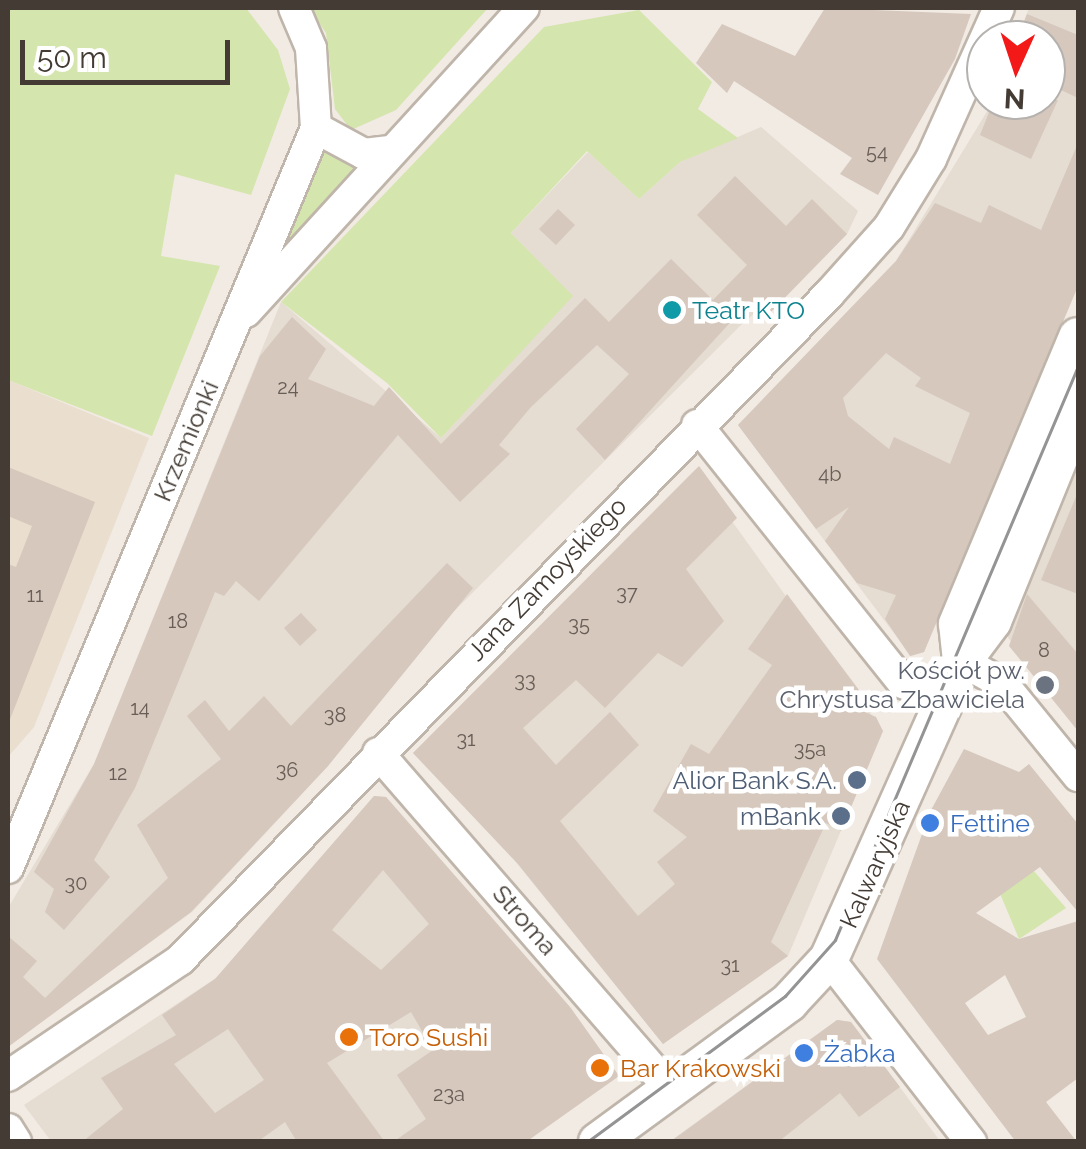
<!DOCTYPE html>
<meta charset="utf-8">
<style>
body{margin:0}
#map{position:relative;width:1086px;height:1149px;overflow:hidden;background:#f1ebe4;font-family:Raleway,sans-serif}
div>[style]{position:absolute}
.residential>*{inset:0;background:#e5dcd2}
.education>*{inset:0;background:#eadece}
.green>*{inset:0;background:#d4e5ad}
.building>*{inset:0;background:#d6c8bd}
.roads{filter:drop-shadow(2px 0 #bfb5aa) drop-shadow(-2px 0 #bfb5aa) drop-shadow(0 2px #bfb5aa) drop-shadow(0 -2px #bfb5aa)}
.minor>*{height:30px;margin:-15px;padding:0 15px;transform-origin:15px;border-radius:15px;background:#fff}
.tertiary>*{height:38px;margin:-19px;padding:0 19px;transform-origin:19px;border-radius:19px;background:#fff}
.tram>*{height:2.5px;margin:-1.25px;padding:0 1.25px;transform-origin:1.25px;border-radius:1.25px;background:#949494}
.dots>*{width:28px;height:28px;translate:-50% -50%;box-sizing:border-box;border:5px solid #fff;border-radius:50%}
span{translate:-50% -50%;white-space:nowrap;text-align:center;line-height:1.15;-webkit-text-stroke:9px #fff;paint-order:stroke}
.number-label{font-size:20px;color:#685e56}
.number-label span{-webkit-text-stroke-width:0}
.culture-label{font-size:25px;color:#0d838f}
.left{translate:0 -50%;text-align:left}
.street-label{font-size:25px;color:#433b34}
.worship-label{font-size:25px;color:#5b616d}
.right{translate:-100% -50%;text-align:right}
.service-label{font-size:25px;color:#4e5e75}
.shop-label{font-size:25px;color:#366cbe}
.food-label{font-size:25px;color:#c56008}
.frame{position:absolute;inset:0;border:10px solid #433b34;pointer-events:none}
.north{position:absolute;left:966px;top:20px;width:100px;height:100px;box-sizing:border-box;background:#fff;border:2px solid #b4b1ae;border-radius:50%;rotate:183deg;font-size:28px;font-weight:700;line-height:40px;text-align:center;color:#433b34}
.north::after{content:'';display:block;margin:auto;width:35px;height:45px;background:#f31919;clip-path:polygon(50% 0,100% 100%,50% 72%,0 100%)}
.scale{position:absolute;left:20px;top:40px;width:210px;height:45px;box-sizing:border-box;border:5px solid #433b34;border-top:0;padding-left:12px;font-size:30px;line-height:35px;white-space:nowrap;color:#433b34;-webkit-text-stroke:8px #fff;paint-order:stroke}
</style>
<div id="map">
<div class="residential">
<div style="clip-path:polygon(1029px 8px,1078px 8px,1078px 286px,924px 652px,911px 656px,738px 425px,896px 261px,994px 100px,1046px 100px,1046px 40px,1017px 40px)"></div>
<div style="clip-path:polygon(761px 127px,858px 211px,847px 234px,763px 320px,755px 313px,740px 326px,414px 651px,328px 766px,192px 912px,8px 1046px,8px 908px,94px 764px,281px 302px,441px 438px,572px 296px,511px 233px,588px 152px,639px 199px,680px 162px)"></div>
<div style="clip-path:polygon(1078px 464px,1078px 731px,1007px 636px)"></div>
<div style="clip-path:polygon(695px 470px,883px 731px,788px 956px,663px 1044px,515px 861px,413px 753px)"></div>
<div style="clip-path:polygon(374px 796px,386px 797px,570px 1007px,619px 1076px,526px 1141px,51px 1141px,24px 1105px,219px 976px)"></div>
<div style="clip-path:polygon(837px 1020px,851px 1022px,940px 1141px,669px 1142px)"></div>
</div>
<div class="education">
<div style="clip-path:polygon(8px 380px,149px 438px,34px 727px,8px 757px)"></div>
</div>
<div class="green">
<div style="clip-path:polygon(8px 8px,246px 8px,278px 50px,290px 89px,251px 195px,175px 174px,161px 256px,220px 266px,152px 436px,8px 380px)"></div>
<div style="clip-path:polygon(309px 8px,488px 8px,396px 110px,351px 130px,335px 109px,326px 33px)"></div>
<div style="clip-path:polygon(639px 10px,712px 82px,698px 109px,738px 138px,680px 162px,639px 199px,587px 151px,511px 233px,573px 296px,441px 438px,387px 383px,281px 302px,544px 27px)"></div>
<div style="clip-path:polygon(317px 148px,360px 170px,273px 264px)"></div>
<div style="clip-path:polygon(1026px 862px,1066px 908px,1019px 939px,996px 884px)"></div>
</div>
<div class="building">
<div style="clip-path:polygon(825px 8px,971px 14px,955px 59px,878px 195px,840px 174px,852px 158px,734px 81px,727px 93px,696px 63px,722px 24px,795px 56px)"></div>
<div style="clip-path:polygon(1027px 14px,1078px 35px,1078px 98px,1046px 83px,1046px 40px,1017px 40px)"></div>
<div style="clip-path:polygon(994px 100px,1058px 100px,1031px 159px,980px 135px)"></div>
<div style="clip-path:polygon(evenodd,1078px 143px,1078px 286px,924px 652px,910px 656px,885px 619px,896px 595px,857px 583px,825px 541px,849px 507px,816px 529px,738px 425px,896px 261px,935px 203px,981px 223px,989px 205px,1041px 230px,1078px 143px,886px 353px,921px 378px,915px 386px,970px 413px,950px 464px,894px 437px,889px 449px,848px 416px,843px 398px,886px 353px)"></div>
<div style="clip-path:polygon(735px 176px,786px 226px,812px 199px,847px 234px,763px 320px,746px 305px,605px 460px,576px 429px,629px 374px,597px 345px,531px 407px,499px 445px,510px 454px,460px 502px,398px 435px,259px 601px,236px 581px,224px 596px,215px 592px,135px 788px,94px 860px,110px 877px,64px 930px,45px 912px,54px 889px,34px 872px,94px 764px,260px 356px,292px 317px,326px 349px,308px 379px,374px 406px,389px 387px,441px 444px,585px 298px,609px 322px,671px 259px,713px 300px,747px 265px,697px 215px)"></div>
<div style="clip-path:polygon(558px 209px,575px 225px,556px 245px,539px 229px)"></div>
<div style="clip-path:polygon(699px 466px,737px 518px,686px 569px,724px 621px,682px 667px,658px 653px,605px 708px,576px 680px,523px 728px,556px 765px,610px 712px,639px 745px,560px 821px,638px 916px,675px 884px,657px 862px,687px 837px,653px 811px,691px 744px,709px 754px,772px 665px,748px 649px,787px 594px,859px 690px,843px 702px,876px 717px,883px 731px,841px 831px,826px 823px,771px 942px,788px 956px,663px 1044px,518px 864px,413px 753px)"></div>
<div style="clip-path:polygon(8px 467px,95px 502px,9px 722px,8px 564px,16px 567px,32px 526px,8px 516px)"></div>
<div style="clip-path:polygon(1078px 492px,1078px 594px,1041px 580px)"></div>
<div style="clip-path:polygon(447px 563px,473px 588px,328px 766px,191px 912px,8px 1047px,8px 936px,37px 961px,23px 977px,45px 998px,168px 878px,137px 825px,221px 759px,187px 716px,205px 700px,229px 731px,264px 696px,291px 726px)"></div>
<div style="clip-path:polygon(1027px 594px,1078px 654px,1078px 731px,1009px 646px)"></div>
<div style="clip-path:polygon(301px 613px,317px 630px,300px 646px,284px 628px)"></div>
<div style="clip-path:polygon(evenodd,964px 749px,1019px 772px,1029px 764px,1078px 824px,1078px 912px,1040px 867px,976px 913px,1019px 939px,1078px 921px,1078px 1078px,1046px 1102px,1077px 1142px,1016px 1142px,877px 959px,930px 812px,964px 749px,1005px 975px,1026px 1017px,988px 1035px,965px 1003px,1005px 975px)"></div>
<div style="clip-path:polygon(evenodd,374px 796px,386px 797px,570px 1007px,619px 1076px,526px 1142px,393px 1142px,426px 1119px,397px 1075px,433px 1050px,411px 1012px,327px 1063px,385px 1142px,297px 1142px,285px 1122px,257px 1142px,82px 1142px,123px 1109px,101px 1078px,176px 1035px,162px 1015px,215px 979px,374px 796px,383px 870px,429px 924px,381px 970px,332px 930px,383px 870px,374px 796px,228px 1029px,264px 1080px,215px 1113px,174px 1064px,228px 1029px)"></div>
<div style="clip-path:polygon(837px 1020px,851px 1022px,900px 1087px,859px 1117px,840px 1093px,778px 1142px,670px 1142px)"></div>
</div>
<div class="roads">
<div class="minor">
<div style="left:316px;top:128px;width:55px;rotate:28.4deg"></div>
<div style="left:364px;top:154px;width:24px;rotate:-7deg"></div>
<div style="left:246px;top:312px;width:412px;rotate:-47.6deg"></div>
<div style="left:697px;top:425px;width:330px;rotate:51.4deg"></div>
<div style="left:903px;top:683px;width:46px;rotate:23.2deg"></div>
<div style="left:962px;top:661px;width:47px;rotate:29.3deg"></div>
<div style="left:1003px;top:684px;width:119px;rotate:50.8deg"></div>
<div style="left:378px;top:753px;width:445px;rotate:49deg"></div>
<div style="left:8px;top:868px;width:802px;rotate:-67.4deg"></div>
<div style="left:316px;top:128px;width:80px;rotate:-93.6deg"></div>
<div style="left:311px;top:48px;width:43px;rotate:-113deg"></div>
<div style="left:829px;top:959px;width:232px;rotate:52.2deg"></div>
<div style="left:8px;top:1076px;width:207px;rotate:-34deg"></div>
<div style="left:180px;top:960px;width:930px;rotate:-45.74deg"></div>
<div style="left:829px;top:294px;width:90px;rotate:-48.2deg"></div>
<div style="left:889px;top:227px;width:80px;rotate:-58.3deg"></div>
<div style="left:931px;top:159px;width:166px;rotate:-65.8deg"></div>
<div style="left:8px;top:1129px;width:15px;rotate:58deg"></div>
</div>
<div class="tertiary">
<div style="left:962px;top:661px;width:37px;rotate:-96deg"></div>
<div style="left:958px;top:624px;width:311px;rotate:-67.3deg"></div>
<div style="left:598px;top:1142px;width:237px;rotate:-36.2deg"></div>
<div style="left:789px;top:1002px;width:59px;rotate:-47.1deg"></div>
<div style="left:829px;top:959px;width:326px;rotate:-65.9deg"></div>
<div style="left:962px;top:661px;width:50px;rotate:-53.1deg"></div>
<div style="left:992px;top:621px;width:228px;rotate:-67.8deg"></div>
</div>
</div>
<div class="tram">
<div style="left:587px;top:1142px;width:246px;rotate:-36.4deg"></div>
<div style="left:785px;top:996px;width:75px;rotate:-48.2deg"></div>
<div style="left:835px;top:940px;width:623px;rotate:-67.05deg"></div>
</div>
<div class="dots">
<div style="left:672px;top:310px;background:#0f9aa8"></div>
<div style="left:1045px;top:685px;background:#6b7280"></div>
<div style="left:857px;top:780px;background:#5c6f8a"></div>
<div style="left:841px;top:816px;background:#5c6f8a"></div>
<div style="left:930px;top:823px;background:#3f7fe0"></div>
<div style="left:349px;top:1037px;background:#e8710a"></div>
<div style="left:804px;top:1053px;background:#3f7fe0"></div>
<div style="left:600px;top:1068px;background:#e8710a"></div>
</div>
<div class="number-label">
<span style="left:877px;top:152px">54</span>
<span style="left:288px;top:387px">24</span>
<span style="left:830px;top:474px">4b</span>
<span style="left:627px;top:593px">37</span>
<span style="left:35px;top:595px">11</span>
<span style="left:178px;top:621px">18</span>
<span style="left:579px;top:624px">35</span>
<span style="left:1044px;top:650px">8</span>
<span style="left:525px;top:680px">33</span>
<span style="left:140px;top:708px">14</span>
<span style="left:335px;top:715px">38</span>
<span style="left:466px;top:739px">31</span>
<span style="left:810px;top:749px">35a</span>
<span style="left:287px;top:770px">36</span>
<span style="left:118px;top:773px">12</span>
<span style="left:76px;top:883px">30</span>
<span style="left:730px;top:965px">31</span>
<span style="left:449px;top:1094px">23a</span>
</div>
<div class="culture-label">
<span class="left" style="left:692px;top:310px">Teatr KTO</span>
</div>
<div class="street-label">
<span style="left:186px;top:441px;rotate:-67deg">Krzemionki</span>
<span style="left:547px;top:579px;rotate:-46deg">Jana Zamoyskiego</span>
<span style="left:875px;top:864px;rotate:-66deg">Kalwaryjska</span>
<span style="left:525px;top:920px;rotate:49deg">Stroma</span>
</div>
<div class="worship-label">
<span class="right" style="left:1025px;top:685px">Kościół pw.<br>Chrystusa Zbawiciela</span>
</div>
<div class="service-label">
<span class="right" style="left:837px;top:780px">Alior Bank S.A.</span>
<span class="right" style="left:821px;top:816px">mBank</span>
</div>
<div class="shop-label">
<span class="left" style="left:950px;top:823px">Fettine</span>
<span class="left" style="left:824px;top:1053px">Żabka</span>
</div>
<div class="food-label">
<span class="left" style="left:369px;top:1037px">Toro Sushi</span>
<span class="left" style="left:620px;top:1068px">Bar Krakowski</span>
</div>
<div class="frame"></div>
<div class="north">N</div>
<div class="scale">50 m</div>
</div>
